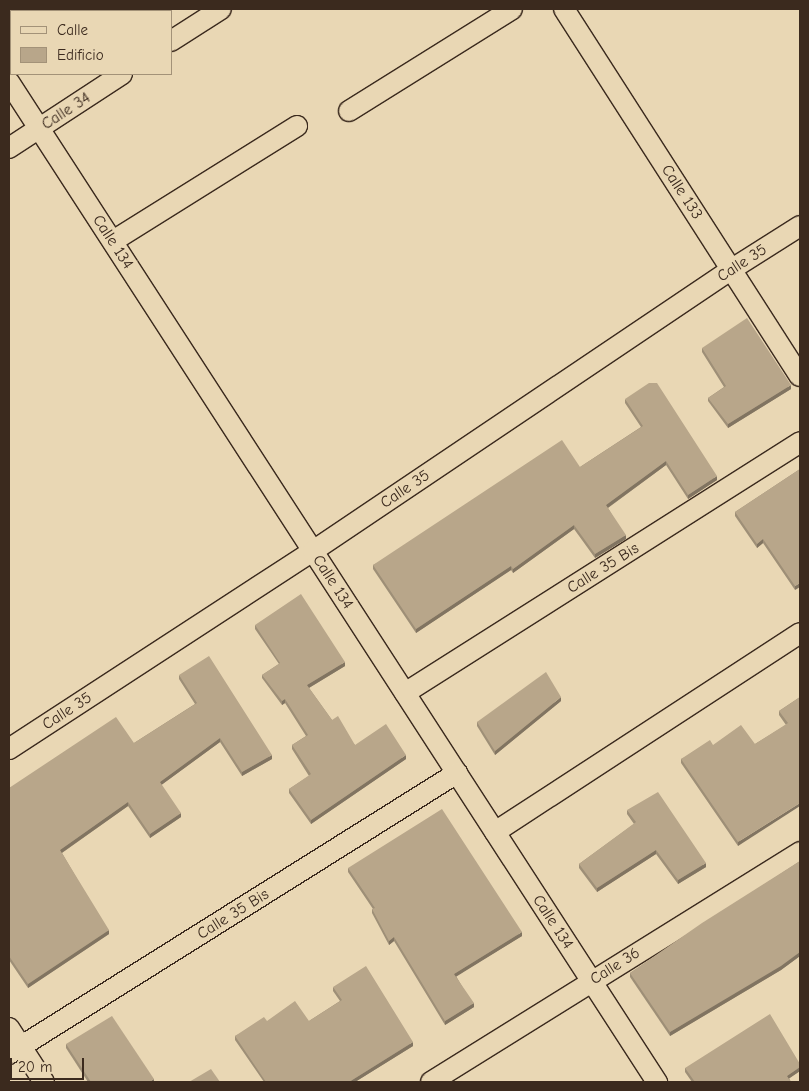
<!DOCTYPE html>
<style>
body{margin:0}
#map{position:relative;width:809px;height:1091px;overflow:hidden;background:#e9d7b4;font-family:"Comic Neue",sans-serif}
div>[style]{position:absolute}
.roads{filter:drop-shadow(1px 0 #3b2a1e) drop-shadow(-1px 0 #3b2a1e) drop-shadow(0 1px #3b2a1e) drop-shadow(0 -1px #3b2a1e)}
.minor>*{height:20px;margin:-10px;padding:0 10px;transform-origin:10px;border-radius:10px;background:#e9d7b4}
.wall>*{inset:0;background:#9e8f77}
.shaded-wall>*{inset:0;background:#817461}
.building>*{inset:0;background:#b8a68a}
span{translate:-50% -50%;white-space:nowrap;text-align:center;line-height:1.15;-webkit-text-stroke:4px #e9d7b4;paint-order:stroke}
.street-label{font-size:16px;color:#3b2a1e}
.frame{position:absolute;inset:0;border:10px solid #3b2a1e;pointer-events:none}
.legend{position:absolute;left:10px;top:10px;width:162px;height:65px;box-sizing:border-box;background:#e9d7b4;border:1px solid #a39278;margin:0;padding:6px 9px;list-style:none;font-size:15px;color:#3b2a1e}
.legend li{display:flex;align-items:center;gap:10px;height:25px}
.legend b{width:25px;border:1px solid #a39278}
.scale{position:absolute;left:10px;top:1058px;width:74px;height:22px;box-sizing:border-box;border:2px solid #3b2a1e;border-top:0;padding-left:6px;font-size:15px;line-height:18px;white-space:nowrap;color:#3b2a1e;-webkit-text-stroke:4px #e9d7b4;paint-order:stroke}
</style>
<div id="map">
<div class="roads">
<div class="minor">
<div style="left:564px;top:9px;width:436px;rotate:57.3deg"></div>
<div style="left:171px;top:41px;width:59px;rotate:-32.6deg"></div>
<div style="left:9px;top:82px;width:1192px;rotate:57.06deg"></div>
<div style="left:349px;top:111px;width:192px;rotate:-32deg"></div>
<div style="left:9px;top:148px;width:135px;rotate:-33.2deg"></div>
<div style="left:113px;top:241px;width:217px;rotate:-32deg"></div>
<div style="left:405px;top:693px;width:468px;rotate:-32.4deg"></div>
<div style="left:9px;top:749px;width:363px;rotate:-33.1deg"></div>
<div style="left:313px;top:551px;width:505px;rotate:-33.94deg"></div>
<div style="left:732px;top:269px;width:80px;rotate:-32.3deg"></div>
<div style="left:495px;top:832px;width:364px;rotate:-33.1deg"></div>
<div style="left:9px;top:1028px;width:64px;rotate:57.1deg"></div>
<div style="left:9px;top:1054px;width:529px;rotate:-32.1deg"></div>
<div style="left:431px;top:1082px;width:435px;rotate:-31.9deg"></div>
</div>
</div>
<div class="wall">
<div style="clip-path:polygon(702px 348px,791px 389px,728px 428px,708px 401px,708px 398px,724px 387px,702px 352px)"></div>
<div style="clip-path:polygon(625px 399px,717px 480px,688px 499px,666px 465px,608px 508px,626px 539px,595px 558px,574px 529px,513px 573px,511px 570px,416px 633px,373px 569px,373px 565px,580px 467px,641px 427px,625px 403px)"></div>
<div style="clip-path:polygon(800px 469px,795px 590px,763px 543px,757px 548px,735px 516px,735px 512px)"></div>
<div style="clip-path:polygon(255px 625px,345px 666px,309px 688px,332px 720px,355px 745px,406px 759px,311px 824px,289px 793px,289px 789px,309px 776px,292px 749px,292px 745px,306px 736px,285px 703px,282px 705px,262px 678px,262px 675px,279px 664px,255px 629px)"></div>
<div style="clip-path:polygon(179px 675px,272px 759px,242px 776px,220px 742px,161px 785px,181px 817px,150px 838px,128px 806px,62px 853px,109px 934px,28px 988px,9px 960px,9px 788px,134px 743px,195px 704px,179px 679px)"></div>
<div style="clip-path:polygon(800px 697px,738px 846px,681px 763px,681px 759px,713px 745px,755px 744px,786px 725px,779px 715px,779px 711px)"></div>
<div style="clip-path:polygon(561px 701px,495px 755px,477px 726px,477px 722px)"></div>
<div style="clip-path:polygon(627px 810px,706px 867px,678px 884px,656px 854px,597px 892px,579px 868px,579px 864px,634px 824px,627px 814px)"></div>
<div style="clip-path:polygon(800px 861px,800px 956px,781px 970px,670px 1036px,630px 977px,630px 973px)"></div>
<div style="clip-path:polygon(348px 868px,522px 936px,456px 976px,474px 1007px,445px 1025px,394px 941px,389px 945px,372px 913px,372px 909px,373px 909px,348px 872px)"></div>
<div style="clip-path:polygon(333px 987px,413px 1046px,355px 1082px,264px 1082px,235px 1040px,235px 1036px,267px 1021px,309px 1021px,340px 1001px,333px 991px)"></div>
<div style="clip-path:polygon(66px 1044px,154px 1082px,88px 1082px,66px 1048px)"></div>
<div style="clip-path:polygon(800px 1064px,800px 1071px,789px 1078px,791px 1082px,692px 1082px,685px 1072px,685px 1068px)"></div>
</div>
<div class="shaded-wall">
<div style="clip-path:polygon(791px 385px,791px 389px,728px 428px,728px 424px)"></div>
<div style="clip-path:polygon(666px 461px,666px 465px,606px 509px,606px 505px)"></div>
<div style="clip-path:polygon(717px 476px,717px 480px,688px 499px,688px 495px)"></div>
<div style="clip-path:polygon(574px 525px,574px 529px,513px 573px,513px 569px)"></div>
<div style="clip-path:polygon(626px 535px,626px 539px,595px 558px,595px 554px)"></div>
<div style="clip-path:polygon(763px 539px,763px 543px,757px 548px,757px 544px)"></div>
<div style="clip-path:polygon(511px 566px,511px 570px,416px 633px,416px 629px)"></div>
<div style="clip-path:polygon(800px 583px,800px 587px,795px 590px,795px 586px)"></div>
<div style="clip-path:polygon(345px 662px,345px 666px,307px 689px,307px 685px)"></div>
<div style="clip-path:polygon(561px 697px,561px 701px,495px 755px,495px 751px)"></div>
<div style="clip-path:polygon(285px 699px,285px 703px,282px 705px,282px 701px)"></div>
<div style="clip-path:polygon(220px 738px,220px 742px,160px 786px,160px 782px)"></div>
<div style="clip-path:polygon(272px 755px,272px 759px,242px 776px,242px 772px)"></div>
<div style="clip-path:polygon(406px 755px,406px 759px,311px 824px,311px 820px)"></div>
<div style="clip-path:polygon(128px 802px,128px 806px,60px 854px,60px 850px)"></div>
<div style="clip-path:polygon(800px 803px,800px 806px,738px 846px,738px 842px)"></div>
<div style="clip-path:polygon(181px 813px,181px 817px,150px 838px,150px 834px)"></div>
<div style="clip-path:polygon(656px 850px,656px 854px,597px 892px,597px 888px)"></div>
<div style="clip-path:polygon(706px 863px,706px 867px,678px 884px,678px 880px)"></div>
<div style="clip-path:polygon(109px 930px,109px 934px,28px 988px,28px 984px)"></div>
<div style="clip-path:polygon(522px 932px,522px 936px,454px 978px,454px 974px)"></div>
<div style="clip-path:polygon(394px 937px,394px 941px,389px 945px,389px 941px)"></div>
<div style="clip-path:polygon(800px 952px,800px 956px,781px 970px,670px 1036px,670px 1032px)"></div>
<div style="clip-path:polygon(474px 1003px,474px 1007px,445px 1025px,445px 1021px)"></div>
<div style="clip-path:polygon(413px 1042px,413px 1046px,355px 1082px,349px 1082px)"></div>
<div style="clip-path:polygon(800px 1067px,800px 1071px,787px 1080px,787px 1076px)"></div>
<div style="clip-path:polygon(154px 1079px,154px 1082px,149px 1082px)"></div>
</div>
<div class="building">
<div style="clip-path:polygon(747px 318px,791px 385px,728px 424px,708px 398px,726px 386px,702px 348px)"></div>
<div style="clip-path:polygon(649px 383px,657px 383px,717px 476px,688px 495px,666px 461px,606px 505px,626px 535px,595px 554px,574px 525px,513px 569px,511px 566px,416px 629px,373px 565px,562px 440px,580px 467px,643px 426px,625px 399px)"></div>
<div style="clip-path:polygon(800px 469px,800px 583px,795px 586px,763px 539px,757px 544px,735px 512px)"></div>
<div style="clip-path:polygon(301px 594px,345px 662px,307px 685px,332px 720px,338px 716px,355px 745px,386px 724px,406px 755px,311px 820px,289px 789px,311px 774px,292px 745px,308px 735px,285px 699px,282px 701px,262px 675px,280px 663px,255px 625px)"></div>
<div style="clip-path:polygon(209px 656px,272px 755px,242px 772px,220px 738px,160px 782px,181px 813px,150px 834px,128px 802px,60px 850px,109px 930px,28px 984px,9px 956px,9px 788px,116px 717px,134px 743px,197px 703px,179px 675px)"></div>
<div style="clip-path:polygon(546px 672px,561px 697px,495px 751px,477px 722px)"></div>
<div style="clip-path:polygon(800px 697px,800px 803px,738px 842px,681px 759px,710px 740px,713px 745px,741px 725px,755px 744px,788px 723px,779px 711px)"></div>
<div style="clip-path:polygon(658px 792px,706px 863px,678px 880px,656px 850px,597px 888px,579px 864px,636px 822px,627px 810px)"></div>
<div style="clip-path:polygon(442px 809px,522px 932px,454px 974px,474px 1003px,445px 1021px,394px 937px,389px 941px,372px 909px,375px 908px,348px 868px)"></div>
<div style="clip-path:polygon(800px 861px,800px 952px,781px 966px,670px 1032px,630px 973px,702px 923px)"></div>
<div style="clip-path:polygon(366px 966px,413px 1042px,349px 1082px,266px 1082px,235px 1036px,264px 1017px,267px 1021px,295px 1001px,309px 1021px,342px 1000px,333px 987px)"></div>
<div style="clip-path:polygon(770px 1014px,800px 1064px,800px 1067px,787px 1076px,791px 1082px,695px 1082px,685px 1068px)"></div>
<div style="clip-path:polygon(112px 1016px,154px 1079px,149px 1082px,91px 1082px,66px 1044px)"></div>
<div style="clip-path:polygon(211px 1069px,220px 1082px,189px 1082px)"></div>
</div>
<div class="street-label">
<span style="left:66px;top:111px;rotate:-33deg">Calle 34</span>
<span style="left:682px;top:192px;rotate:57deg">Calle 133</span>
<span style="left:113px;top:242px;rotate:57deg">Calle 134</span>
<span style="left:742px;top:263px;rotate:-33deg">Calle 35</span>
<span style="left:405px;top:489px;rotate:-34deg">Calle 35</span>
<span style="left:603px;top:568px;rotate:-32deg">Calle 35 Bis</span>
<span style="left:333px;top:582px;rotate:57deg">Calle 134</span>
<span style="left:67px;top:711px;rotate:-33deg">Calle 35</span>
<span style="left:233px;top:914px;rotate:-32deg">Calle 35 Bis</span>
<span style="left:553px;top:922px;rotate:57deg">Calle 134</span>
<span style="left:615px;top:966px;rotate:-32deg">Calle 36</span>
</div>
<div class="frame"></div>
<ul class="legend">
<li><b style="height:6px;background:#e9d7b4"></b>Calle</li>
<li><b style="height:14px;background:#b8a68a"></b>Edificio</li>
</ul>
<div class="scale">20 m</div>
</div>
